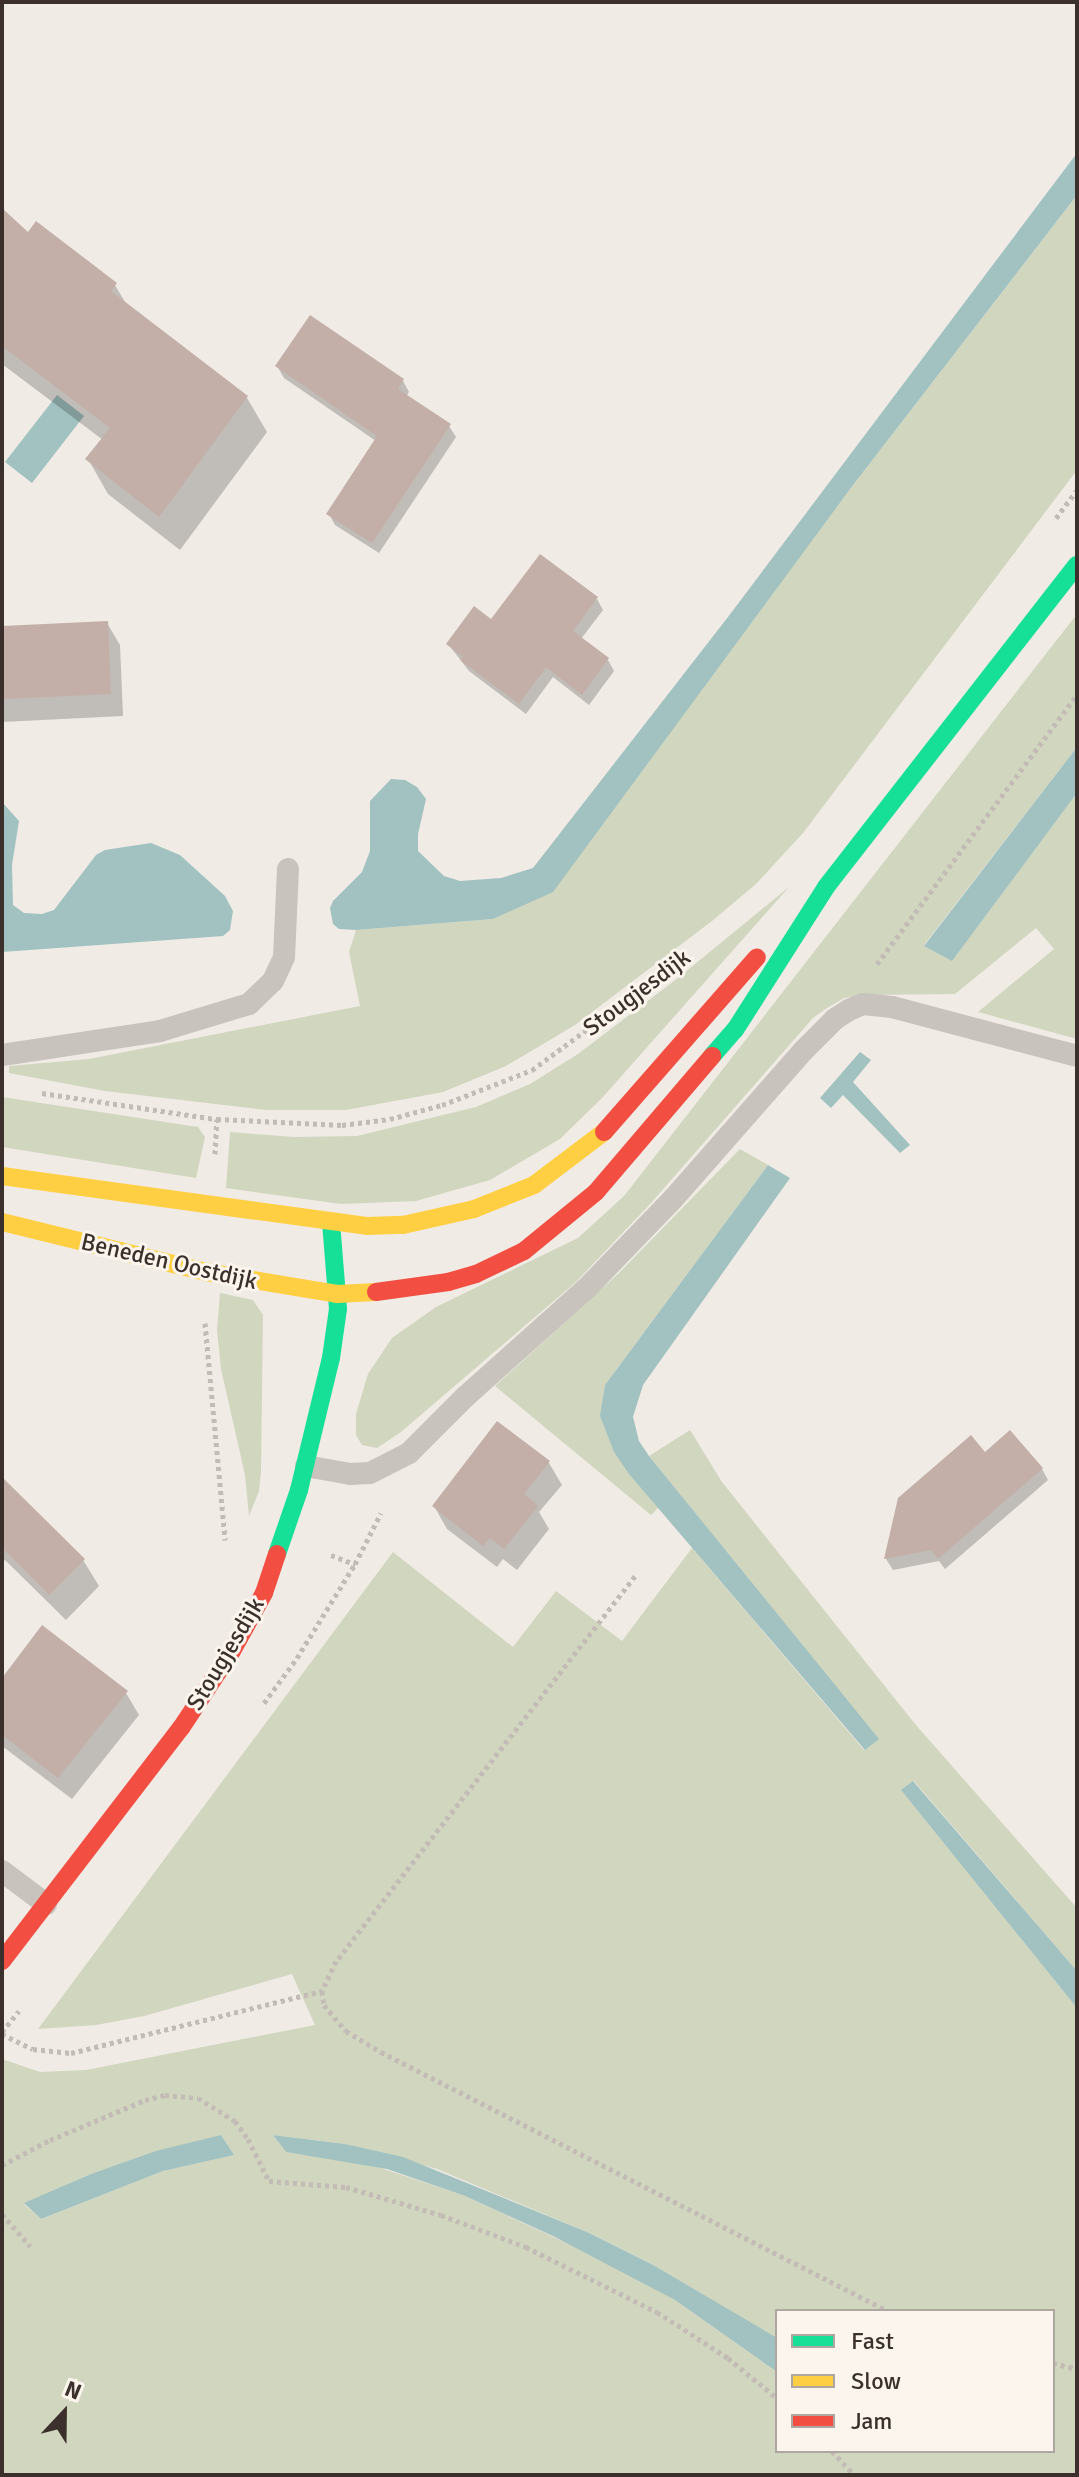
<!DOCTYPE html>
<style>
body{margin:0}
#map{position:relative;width:1079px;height:2477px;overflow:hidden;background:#f0ebe5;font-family:Signika,sans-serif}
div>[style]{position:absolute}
.green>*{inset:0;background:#d1d6bf}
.water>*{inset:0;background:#a1c2c1}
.shadow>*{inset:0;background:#0003}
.building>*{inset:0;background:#c3afa7}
.path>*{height:5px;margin-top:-2.5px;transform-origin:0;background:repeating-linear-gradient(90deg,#c2bbb6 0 4px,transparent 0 8px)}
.lane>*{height:22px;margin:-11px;padding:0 11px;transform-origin:11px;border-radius:11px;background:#c9c3be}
.fast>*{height:18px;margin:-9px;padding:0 9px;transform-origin:9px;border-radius:9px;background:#16e098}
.slow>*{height:18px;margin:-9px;padding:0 9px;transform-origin:9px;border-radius:9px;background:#ffcf43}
.jam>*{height:18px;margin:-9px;padding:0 9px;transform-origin:9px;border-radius:9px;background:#f24e42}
span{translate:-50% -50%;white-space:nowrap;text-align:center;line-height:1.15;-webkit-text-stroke:6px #fbf5ee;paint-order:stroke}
.street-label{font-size:24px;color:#3b302b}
.frame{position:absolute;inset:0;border:4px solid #3b302b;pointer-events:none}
.legend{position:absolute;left:775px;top:2309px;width:280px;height:144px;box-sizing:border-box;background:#fbf5ee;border:2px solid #aea6a0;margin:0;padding:10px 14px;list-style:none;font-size:24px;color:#3b302b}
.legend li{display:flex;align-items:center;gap:16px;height:40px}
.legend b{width:40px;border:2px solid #aea6a0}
.north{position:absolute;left:24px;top:2373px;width:80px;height:80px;-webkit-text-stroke:6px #fbf5ee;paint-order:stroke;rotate:22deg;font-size:22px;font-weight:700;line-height:32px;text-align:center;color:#3b302b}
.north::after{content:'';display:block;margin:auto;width:28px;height:36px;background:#3b302b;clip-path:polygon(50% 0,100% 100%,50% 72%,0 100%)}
</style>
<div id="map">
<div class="green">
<div style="clip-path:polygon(1077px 195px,1077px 470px,803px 833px,756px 884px,712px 921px,575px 1025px,506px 1066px,443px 1092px,346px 1110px,266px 1110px,105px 1091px,9px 1073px,9px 1066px,89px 1059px,360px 1006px,349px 952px,356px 930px,493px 919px,850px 489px)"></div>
<div style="clip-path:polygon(1077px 614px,1077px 747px,924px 945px,952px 960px,1077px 793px,1077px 1039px,978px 1012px,1054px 949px,1036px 928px,955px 994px,867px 995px,844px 998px,827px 1008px,813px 1018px,651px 1203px,576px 1282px,401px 1432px,377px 1448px,362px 1445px,356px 1435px,356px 1414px,368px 1374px,392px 1338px,436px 1307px,578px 1238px,624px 1196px)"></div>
<div style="clip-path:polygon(789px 887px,602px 1098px,560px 1139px,490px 1180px,416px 1201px,341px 1204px,226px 1188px,230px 1132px,294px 1137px,357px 1136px,476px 1107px,530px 1084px,578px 1054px,678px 978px)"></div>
<div style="clip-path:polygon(2px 1097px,198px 1127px,205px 1137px,196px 1178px,2px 1147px)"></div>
<div style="clip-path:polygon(740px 1149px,768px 1165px,605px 1385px,614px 1452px,658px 1508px,651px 1515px,495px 1386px,620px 1272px)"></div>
<div style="clip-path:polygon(220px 1293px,253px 1300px,263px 1315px,261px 1472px,259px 1491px,249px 1516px,245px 1475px,221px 1369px,217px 1330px)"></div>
<div style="clip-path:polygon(evenodd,690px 1430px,722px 1482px,915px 1724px,1077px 1908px,1077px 1971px,914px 1781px,902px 1791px,1077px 2008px,1077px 2475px,2px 2475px,2px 2059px,40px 2072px,86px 2070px,315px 2025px,292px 1974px,144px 2016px,96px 2025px,38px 2029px,393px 1552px,513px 1647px,556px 1591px,622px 1641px,692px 1548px,864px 1750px,878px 1739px,649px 1456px,690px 1430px,221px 2135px,233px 2155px,163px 2171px,41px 2219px,24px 2204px,91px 2174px,221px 2135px,690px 1430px,273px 2135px,345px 2144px,437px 2169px,587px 2232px,655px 2266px,777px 2339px,777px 2311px,1053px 2311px,1053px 2451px,777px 2451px,777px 2372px,675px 2300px,599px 2258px,465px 2196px,369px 2164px,286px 2152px,273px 2135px)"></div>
</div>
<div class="water">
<div style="clip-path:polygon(1077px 153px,1077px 195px,850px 489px,553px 892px,493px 919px,356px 930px,339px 929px,333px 924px,330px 908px,333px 901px,362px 872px,370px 851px,370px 801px,391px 779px,405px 780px,417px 787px,426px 799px,418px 834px,418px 851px,444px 876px,460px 881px,501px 878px,533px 868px,728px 617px)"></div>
<div style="clip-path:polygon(57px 395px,84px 416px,32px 483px,5px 462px)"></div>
<div style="clip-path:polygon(1077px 747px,1077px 793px,952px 961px,924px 946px)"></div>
<div style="clip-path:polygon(2px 802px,19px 821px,12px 865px,13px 905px,24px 913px,42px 914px,54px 910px,96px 855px,105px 850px,151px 843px,180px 855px,225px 896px,233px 911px,230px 930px,223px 936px,2px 952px)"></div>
<div style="clip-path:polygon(860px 1052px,871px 1060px,853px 1082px,910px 1145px,900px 1153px,843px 1095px,831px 1108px,820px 1098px)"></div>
<div style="clip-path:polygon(768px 1165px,790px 1178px,643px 1385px,633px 1417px,639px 1441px,649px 1456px,879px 1739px,865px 1750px,629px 1474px,614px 1452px,600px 1416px,605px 1385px)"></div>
<div style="clip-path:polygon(913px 1781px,1077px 1971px,1077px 2008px,901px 1790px)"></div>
<div style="clip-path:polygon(221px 2135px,234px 2155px,163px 2171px,41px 2219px,24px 2203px,91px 2174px,156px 2151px)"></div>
<div style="clip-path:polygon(273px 2135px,345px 2144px,403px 2157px,587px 2232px,655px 2266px,777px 2338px,777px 2372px,675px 2300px,555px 2237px,465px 2196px,387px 2169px,286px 2152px)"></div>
</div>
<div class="shadow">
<div style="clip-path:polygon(2px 211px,28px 235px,115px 285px,128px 307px,247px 398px,267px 432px,180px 550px,108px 494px,88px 459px,103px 440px,2px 364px)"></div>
<div style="clip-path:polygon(277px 366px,403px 381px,409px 392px,406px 397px,449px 426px,456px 437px,379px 553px,335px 525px,329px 514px,376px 441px,284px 378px)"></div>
<div style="clip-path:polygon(597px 599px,603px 610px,581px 639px,608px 660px,614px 671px,589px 705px,553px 677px,526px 714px,469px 671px,448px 644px,492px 622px)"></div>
<div style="clip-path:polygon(107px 623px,120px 645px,123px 716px,2px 722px,2px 628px)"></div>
<div style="clip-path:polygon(497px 1424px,549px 1463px,562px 1485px,539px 1512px,549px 1529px,517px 1570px,503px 1559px,497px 1567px,447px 1529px,434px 1506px)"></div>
<div style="clip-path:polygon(1042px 1469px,1048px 1480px,945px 1569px,939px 1561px,893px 1570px,886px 1559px,900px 1499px)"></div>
<div style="clip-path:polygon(2px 1482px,83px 1560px,99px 1586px,66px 1620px,5px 1560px,2px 1563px)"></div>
<div style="clip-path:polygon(2px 1681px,126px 1693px,139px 1715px,72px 1799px,2px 1746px)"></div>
</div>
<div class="building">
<div style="clip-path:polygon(2px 208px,28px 232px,36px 221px,117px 283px,111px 291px,248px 396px,159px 517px,85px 459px,110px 428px,2px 346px)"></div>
<div style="clip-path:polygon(310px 315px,404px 379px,398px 389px,451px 424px,372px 543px,326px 514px,377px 436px,275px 366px)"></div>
<div style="clip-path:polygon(540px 554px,598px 597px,573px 631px,609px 658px,582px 695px,546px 667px,519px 704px,460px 660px,463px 657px,446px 644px,474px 606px,491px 619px)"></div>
<div style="clip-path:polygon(108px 621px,111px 694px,2px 699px,2px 626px)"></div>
<div style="clip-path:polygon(497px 1421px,550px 1461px,524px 1494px,538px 1506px,504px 1549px,490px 1538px,483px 1546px,432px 1506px)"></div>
<div style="clip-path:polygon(1010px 1430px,1043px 1468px,938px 1559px,931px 1550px,884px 1559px,898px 1498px,971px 1435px,985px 1452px)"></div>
<div style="clip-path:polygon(2px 1477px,85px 1559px,49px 1595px,2px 1548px)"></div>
<div style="clip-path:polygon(42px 1625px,128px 1691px,58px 1778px,2px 1735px,2px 1678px)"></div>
</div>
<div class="path">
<div style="left:1056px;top:518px;width:35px;rotate:-53deg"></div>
<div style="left:877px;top:964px;width:335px;rotate:-53.4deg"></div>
<div style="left:42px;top:1093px;width:177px;rotate:8.5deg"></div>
<div style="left:217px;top:1119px;width:125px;rotate:2.7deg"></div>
<div style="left:342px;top:1125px;width:48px;rotate:-7.1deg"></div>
<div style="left:390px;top:1119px;width:54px;rotate:-15.1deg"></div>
<div style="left:442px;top:1105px;width:97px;rotate:-21.3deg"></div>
<div style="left:532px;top:1070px;width:185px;rotate:-36.4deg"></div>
<div style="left:215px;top:1154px;width:35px;rotate:-87deg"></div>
<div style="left:205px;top:1323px;width:218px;rotate:84.7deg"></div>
<div style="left:331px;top:1555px;width:26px;rotate:21deg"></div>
<div style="left:355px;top:1564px;width:57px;rotate:-63deg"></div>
<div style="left:635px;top:1576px;width:487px;rotate:127.8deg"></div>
<div style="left:336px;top:1961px;width:33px;rotate:115deg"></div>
<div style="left:322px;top:1991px;width:14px;rotate:82deg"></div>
<div style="left:324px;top:2005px;width:34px;rotate:50deg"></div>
<div style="left:346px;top:2031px;width:41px;rotate:31deg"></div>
<div style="left:381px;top:2052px;width:569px;rotate:27.06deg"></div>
<div style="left:264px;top:1703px;width:56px;rotate:-53.7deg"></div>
<div style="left:297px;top:1658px;width:110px;rotate:-58.3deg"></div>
<div style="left:2px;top:2032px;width:27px;rotate:-51deg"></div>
<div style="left:2px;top:2034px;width:34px;rotate:26deg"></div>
<div style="left:33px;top:2049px;width:38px;rotate:6deg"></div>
<div style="left:71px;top:2053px;width:259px;rotate:-13.9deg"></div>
<div style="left:2px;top:2165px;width:54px;rotate:-27.5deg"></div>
<div style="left:50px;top:2140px;width:103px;rotate:-22.8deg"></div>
<div style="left:145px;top:2100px;width:21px;rotate:-14deg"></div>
<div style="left:165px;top:2095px;width:33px;rotate:5deg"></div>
<div style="left:198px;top:2098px;width:44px;rotate:31.9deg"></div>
<div style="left:235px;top:2121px;width:22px;rotate:54deg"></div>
<div style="left:248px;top:2139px;width:47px;rotate:63.4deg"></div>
<div style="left:269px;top:2181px;width:77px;rotate:4.5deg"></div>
<div style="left:346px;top:2187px;width:99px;rotate:16.4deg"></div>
<div style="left:441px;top:2215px;width:91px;rotate:20.6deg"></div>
<div style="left:526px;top:2247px;width:146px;rotate:26.4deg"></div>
<div style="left:657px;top:2312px;width:85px;rotate:32.9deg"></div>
<div style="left:728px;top:2358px;width:63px;rotate:39.2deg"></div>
<div style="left:2px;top:2214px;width:43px;rotate:48.8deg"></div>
<div style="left:1053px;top:2363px;width:25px;rotate:14deg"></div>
<div style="left:832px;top:2451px;width:33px;rotate:47deg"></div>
</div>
<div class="lane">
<div style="left:2px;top:1055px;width:160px;rotate:-8.6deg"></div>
<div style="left:160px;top:1031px;width:93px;rotate:-16.9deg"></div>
<div style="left:249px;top:1004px;width:33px;rotate:-44deg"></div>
<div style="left:273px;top:981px;width:26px;rotate:-65deg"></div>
<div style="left:284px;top:957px;width:88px;rotate:-87.4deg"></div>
<div style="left:306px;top:1466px;width:45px;rotate:10.3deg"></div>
<div style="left:350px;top:1474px;width:20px;rotate:-3deg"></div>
<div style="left:370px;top:1473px;width:44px;rotate:-27.1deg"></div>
<div style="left:409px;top:1453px;width:79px;rotate:-45deg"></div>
<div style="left:465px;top:1397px;width:162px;rotate:-41.8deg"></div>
<div style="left:586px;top:1289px;width:125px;rotate:-46deg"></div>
<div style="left:673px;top:1199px;width:198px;rotate:-48.7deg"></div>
<div style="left:804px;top:1050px;width:44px;rotate:-45deg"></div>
<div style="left:835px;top:1019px;width:17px;rotate:-33deg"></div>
<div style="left:849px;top:1010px;width:15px;rotate:-23deg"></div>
<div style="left:863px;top:1004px;width:29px;rotate:6deg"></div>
<div style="left:892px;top:1007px;width:191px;rotate:14.8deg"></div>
<div style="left:2px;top:1871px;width:55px;rotate:36.9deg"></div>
</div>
<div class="fast">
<div style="left:712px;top:1056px;width:35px;rotate:-49deg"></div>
<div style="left:735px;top:1030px;width:169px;rotate:-57.5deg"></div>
<div style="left:826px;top:887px;width:408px;rotate:-52.1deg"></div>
<div style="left:277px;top:1554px;width:68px;rotate:-71deg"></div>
<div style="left:299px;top:1490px;width:136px;rotate:-76.4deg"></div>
<div style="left:331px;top:1358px;width:49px;rotate:-81.9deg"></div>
<div style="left:338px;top:1309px;width:87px;rotate:-94.6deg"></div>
</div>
<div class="slow">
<div style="left:2px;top:1176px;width:368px;rotate:7.8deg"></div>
<div style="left:367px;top:1226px;width:36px;rotate:-2deg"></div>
<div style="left:403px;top:1225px;width:73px;rotate:-12.7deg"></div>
<div style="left:474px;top:1209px;width:65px;rotate:-21.8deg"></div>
<div style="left:534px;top:1185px;width:88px;rotate:-37.1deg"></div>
<div style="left:2px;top:1222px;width:210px;rotate:13.8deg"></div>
<div style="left:206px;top:1272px;width:133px;rotate:9.5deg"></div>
<div style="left:337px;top:1294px;width:39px;rotate:-3deg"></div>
</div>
<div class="jam">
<div style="left:604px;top:1132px;width:232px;rotate:-48.8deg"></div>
<div style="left:376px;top:1292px;width:73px;rotate:-7.9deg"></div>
<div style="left:448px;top:1282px;width:29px;rotate:-16deg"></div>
<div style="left:476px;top:1274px;width:53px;rotate:-25.6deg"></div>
<div style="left:524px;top:1251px;width:93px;rotate:-39.3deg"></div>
<div style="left:596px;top:1192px;width:179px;rotate:-49.5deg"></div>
<div style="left:2px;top:1961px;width:294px;rotate:-52.5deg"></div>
<div style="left:181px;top:1728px;width:92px;rotate:-56.5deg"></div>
<div style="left:232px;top:1651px;width:66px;rotate:-61.1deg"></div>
<div style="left:264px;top:1593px;width:41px;rotate:-71.6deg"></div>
</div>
<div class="street-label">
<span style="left:637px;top:993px;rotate:-37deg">Stougjesdijk</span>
<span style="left:169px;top:1262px;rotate:13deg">Beneden Oostdijk</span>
<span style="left:226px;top:1654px;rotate:-59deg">Stougjesdijk</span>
</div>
<div class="frame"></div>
<ul class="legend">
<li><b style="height:10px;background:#16e098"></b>Fast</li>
<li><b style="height:10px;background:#ffcf43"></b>Slow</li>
<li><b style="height:10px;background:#f24e42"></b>Jam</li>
</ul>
<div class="north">N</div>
</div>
